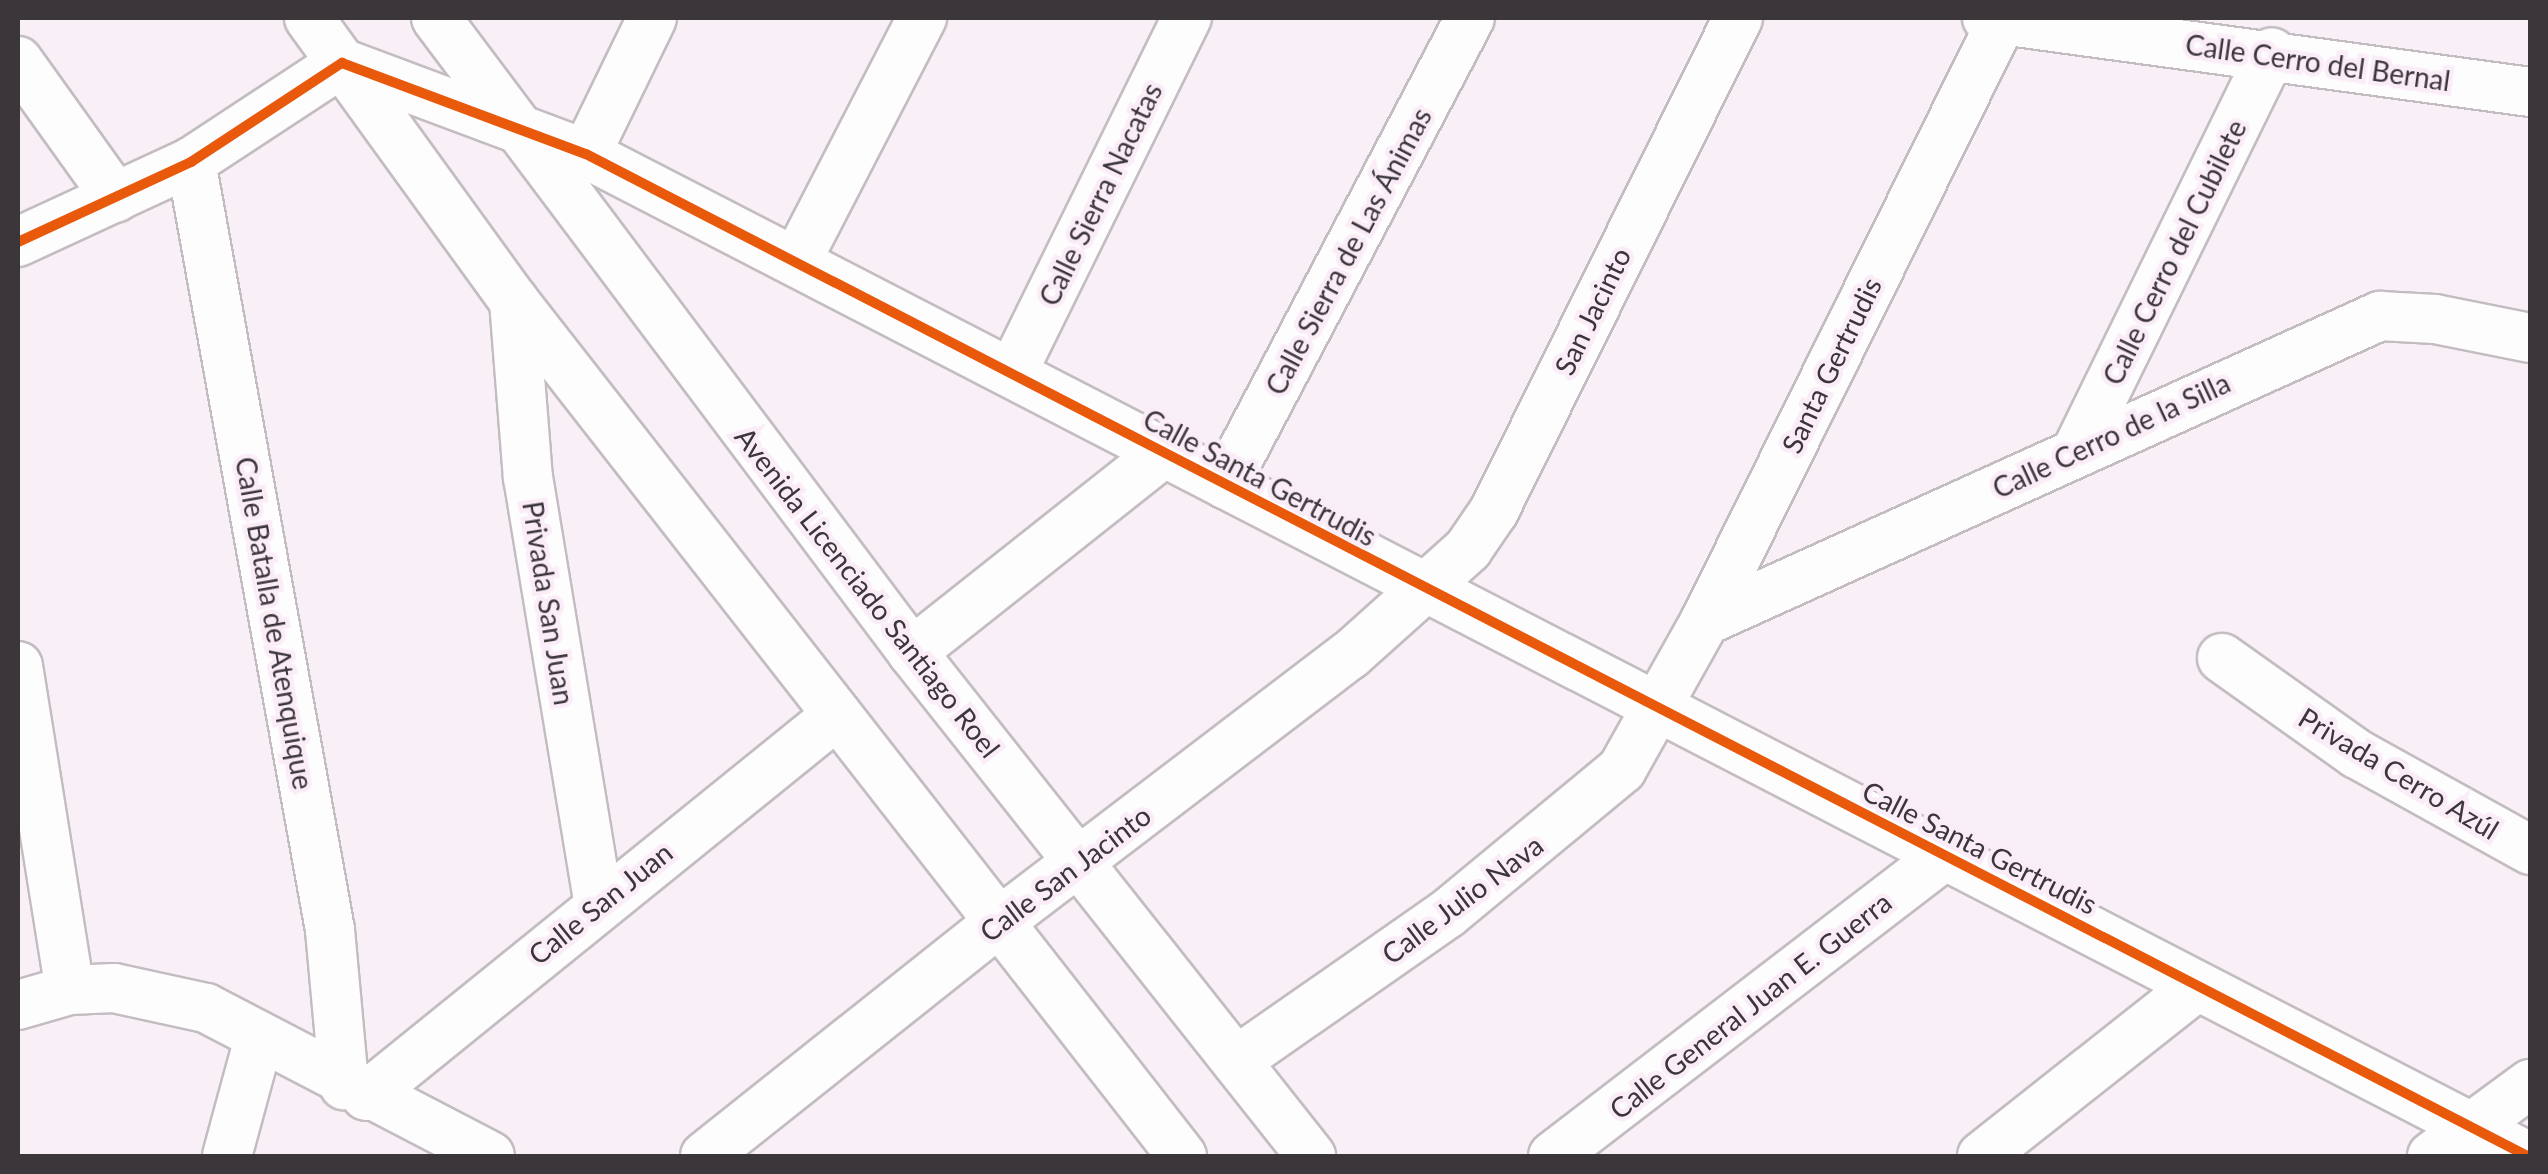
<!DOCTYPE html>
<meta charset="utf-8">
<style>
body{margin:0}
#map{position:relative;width:2548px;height:1174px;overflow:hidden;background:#f8f0f6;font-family:Lato,sans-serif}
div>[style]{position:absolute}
.roads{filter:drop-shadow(2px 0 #c3bcc1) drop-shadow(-2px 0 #c3bcc1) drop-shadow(0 2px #c3bcc1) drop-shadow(0 -2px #c3bcc1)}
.minor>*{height:48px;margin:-24px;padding:0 24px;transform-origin:24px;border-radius:24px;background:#fefdfe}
.cycleway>*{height:10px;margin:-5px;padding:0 5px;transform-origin:5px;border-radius:5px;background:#e8590c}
span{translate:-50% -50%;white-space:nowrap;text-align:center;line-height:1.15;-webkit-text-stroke:9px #fbedf8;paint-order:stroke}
.street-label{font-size:28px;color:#3b363a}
.frame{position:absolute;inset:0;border:20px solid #3b363a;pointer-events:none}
</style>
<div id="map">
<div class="roads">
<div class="minor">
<div style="left:309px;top:18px;width:349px;rotate:54.1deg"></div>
<div style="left:514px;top:301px;width:1085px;rotate:52deg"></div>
<div style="left:436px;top:18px;width:793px;rotate:53.1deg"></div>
<div style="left:912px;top:652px;width:643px;rotate:51.63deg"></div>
<div style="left:1987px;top:18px;width:548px;rotate:7.76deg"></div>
<div style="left:18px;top:61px;width:168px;rotate:54.4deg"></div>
<div style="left:586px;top:154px;width:151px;rotate:-64.1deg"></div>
<div style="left:191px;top:162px;width:780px;rotate:79.74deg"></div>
<div style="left:330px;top:930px;width:156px;rotate:84.8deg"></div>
<div style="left:18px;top:242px;width:191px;rotate:-24.8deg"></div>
<div style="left:191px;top:162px;width:181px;rotate:-33.3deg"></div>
<div style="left:342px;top:63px;width:260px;rotate:20.5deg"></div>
<div style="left:586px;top:154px;width:2184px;rotate:27.3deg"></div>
<div style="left:796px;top:262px;width:275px;rotate:-62.7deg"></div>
<div style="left:514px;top:301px;width:177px;rotate:85.5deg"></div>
<div style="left:528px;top:477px;width:431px;rotate:80.6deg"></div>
<div style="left:1013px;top:371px;width:394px;rotate:-63.8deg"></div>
<div style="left:2076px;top:452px;width:445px;rotate:-63.9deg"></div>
<div style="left:1225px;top:484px;width:526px;rotate:-62.27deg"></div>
<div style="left:1705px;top:621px;width:741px;rotate:-24.32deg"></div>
<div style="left:2380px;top:316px;width:55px;rotate:3.1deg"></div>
<div style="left:2435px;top:319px;width:97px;rotate:11.3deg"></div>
<div style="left:912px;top:652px;width:322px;rotate:-38.4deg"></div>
<div style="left:2222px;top:658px;width:166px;rotate:35.4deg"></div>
<div style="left:2357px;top:754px;width:198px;rotate:29deg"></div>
<div style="left:18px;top:666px;width:328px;rotate:80.9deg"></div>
<div style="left:18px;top:1005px;width:54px;rotate:-16.1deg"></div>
<div style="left:70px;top:990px;width:44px;rotate:-2.6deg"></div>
<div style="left:114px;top:988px;width:94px;rotate:12.3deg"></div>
<div style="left:206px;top:1008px;width:320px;rotate:27.5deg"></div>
<div style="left:1236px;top:1061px;width:257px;rotate:-34.9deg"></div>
<div style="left:1447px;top:914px;width:227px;rotate:-39.6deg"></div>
<div style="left:1622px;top:769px;width:170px;rotate:-60.7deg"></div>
<div style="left:1705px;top:621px;width:668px;rotate:-63.7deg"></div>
<div style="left:366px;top:1096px;width:606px;rotate:-38.97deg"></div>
<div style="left:227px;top:1156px;width:122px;rotate:-74.8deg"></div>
<div style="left:705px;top:1156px;width:376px;rotate:-38.5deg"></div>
<div style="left:999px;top:922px;width:441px;rotate:-37.3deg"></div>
<div style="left:1350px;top:655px;width:159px;rotate:-41.9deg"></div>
<div style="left:1468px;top:549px;width:46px;rotate:-55.6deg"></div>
<div style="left:1494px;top:511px;width:550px;rotate:-63.67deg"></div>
<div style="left:1553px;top:1156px;width:496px;rotate:-37.5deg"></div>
<div style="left:1982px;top:1156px;width:274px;rotate:-38.3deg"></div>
<div style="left:2432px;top:1156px;width:122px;rotate:-36.3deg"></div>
</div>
</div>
<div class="cycleway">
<div style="left:18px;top:242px;width:191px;rotate:-24.8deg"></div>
<div style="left:191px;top:162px;width:181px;rotate:-33.3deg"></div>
<div style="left:342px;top:63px;width:260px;rotate:20.5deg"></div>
<div style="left:586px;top:154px;width:2184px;rotate:27.3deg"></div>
</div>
<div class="street-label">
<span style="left:2318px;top:62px;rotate:8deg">Calle Cerro del Bernal</span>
<span style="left:1100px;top:194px;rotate:-64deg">Calle Sierra Nacatas</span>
<span style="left:1348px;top:251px;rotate:-62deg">Calle Sierra de Las Ánimas</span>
<span style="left:2174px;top:252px;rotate:-64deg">Calle Cerro del Cubilete</span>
<span style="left:1592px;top:311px;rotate:-64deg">San Jacinto</span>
<span style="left:1831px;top:365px;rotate:-64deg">Santa Gertrudis</span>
<span style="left:2111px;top:435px;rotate:-25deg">Calle Cerro de la Silla</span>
<span style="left:1260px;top:477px;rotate:28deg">Calle Santa Gertrudis</span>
<span style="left:868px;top:592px;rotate:52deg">Avenida Licenciado Santiago Roel</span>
<span style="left:549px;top:603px;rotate:81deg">Privada San Juan</span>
<span style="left:275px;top:623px;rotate:80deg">Calle Batalla de Atenquique</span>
<span style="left:2399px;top:773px;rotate:31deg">Privada Cerro Azúl</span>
<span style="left:1980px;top:847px;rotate:27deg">Calle Santa Gertrudis</span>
<span style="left:1065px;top:873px;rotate:-37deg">Calle San Jacinto</span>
<span style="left:1462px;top:899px;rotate:-37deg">Calle Julio Nava</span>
<span style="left:600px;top:903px;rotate:-39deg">Calle San Juan</span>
<span style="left:1750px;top:1005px;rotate:-38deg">Calle General Juan E. Guerra</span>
</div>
<div class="frame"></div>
</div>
